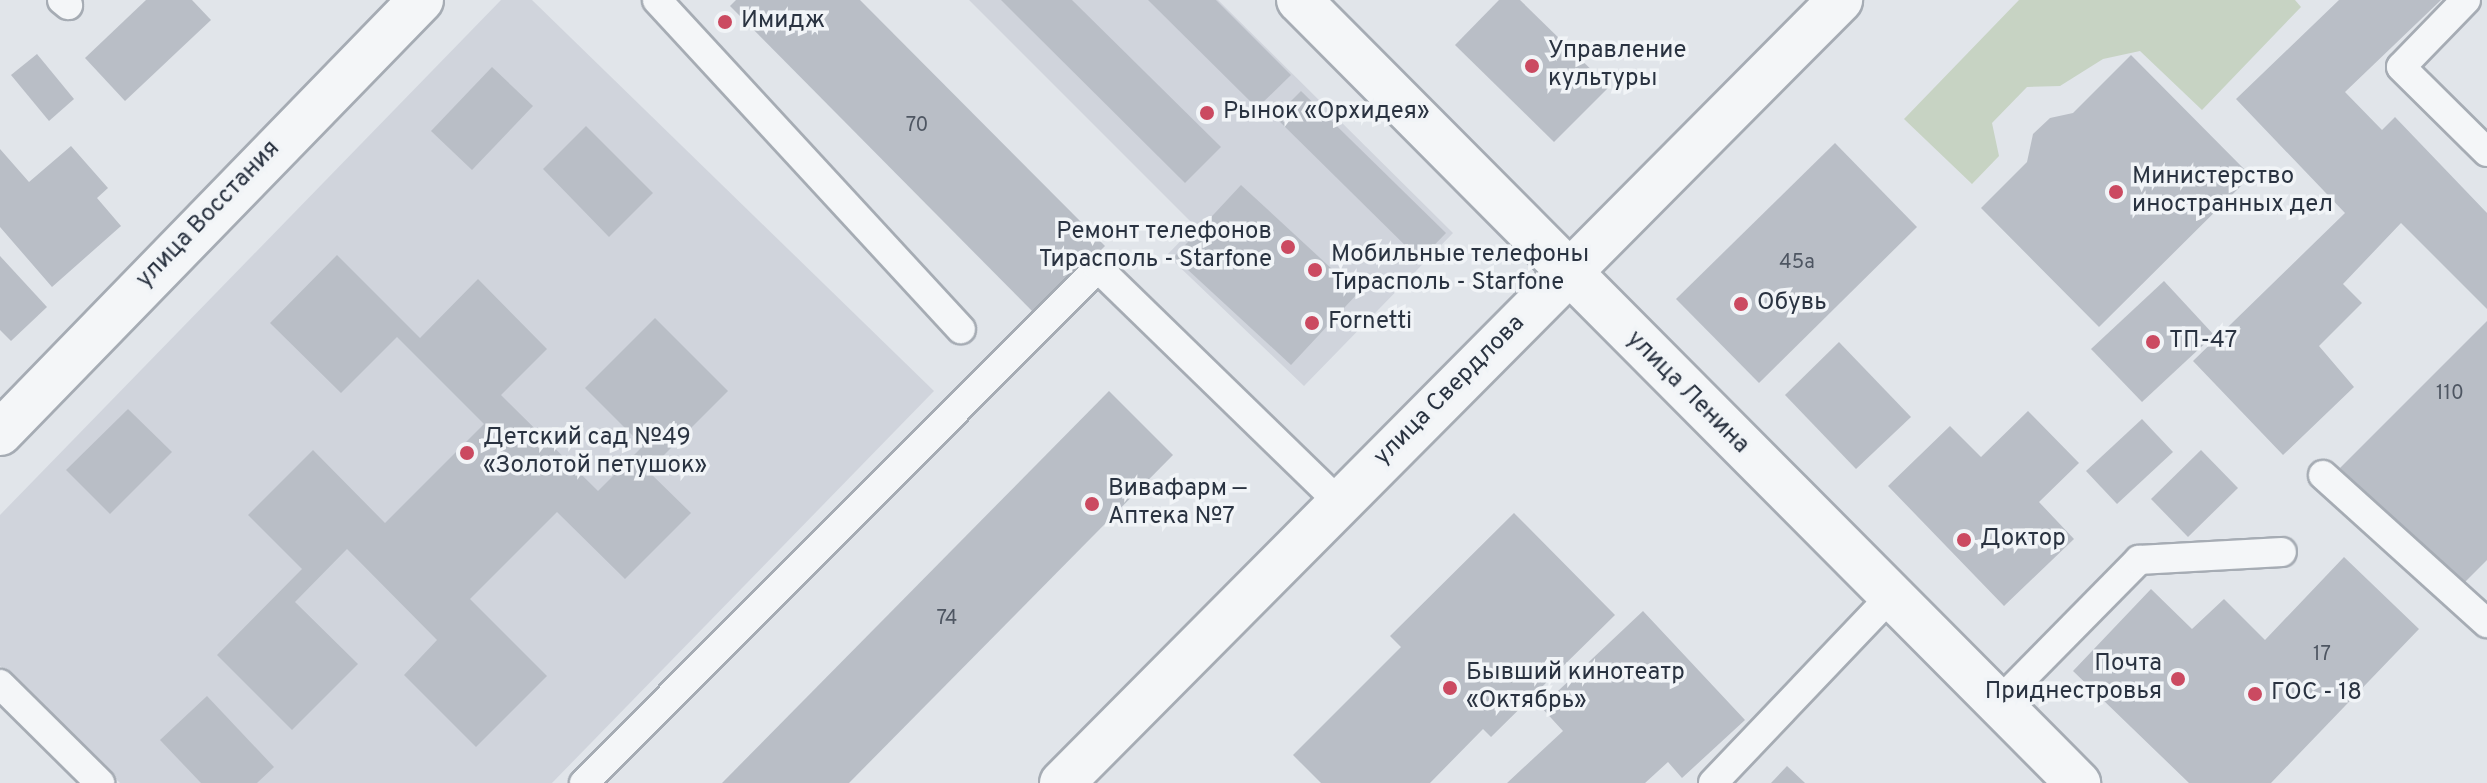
<!DOCTYPE html>
<meta charset="utf-8">
<style>
body{margin:0}
#map{position:relative;width:2487px;height:783px;overflow:hidden;background:#e1e5ea;font-family:Overpass,sans-serif}
div>[style]{position:absolute}
.built>*{inset:0;background:#d0d4dc}
.green>*{inset:0;background:#c7d3c3}
.building>*{inset:0;background:#b9bec6}
.roads{filter:drop-shadow(2px 0 #a6acb4) drop-shadow(-2px 0 #a6acb4) drop-shadow(0 2px #a6acb4) drop-shadow(0 -2px #a6acb4)}
.service>*{height:28px;margin:-14px;padding:0 14px;transform-origin:14px;border-radius:14px;background:#f4f6f8}
.minor>*{height:44px;margin:-22px;padding:0 22px;transform-origin:22px;border-radius:22px;background:#f4f6f8}
.tertiary>*{height:44px;margin:-22px;padding:0 22px;transform-origin:22px;border-radius:22px;background:#f4f6f8}
.dots>*{width:22px;height:22px;translate:-50% -50%;box-sizing:border-box;border:4px solid #f1f4f7;border-radius:50%}
span{translate:-50% -50%;white-space:nowrap;text-align:center;line-height:1.15;-webkit-text-stroke:7px #f1f4f7;paint-order:stroke}
.number-label{font-size:20px;color:#4e5662}
.number-label span{-webkit-text-stroke-width:0}
.poi-label{font-size:24px;color:#2a3341}
.left{translate:0 -50%;text-align:left}
.right{translate:-100% -50%;text-align:right}
.street-label{font-size:24px;color:#2a3341}
</style>
<div id="map">
<div class="built">
<div style="clip-path:polygon(501px 0,532px 0,934px 391px,552px 783px,120px 783px,0 666px,0 515px)"></div>
<div style="clip-path:polygon(969px 0,1218px 0,1453px 233px,1304px 386px,1167px 255px,1195px 226px)"></div>
</div>
<div class="green">
<div style="clip-path:polygon(2019px 0,2295px 0,2301px 7px,2202px 110px,2140px 51px,2103px 59px,2060px 86px,2027px 87px,1992px 123px,1999px 156px,1972px 184px,1904px 119px)"></div>
</div>
<div class="building">
<div style="clip-path:polygon(146px 0,192px 0,211px 20px,125px 101px,85px 58px)"></div>
<div style="clip-path:polygon(736px 0,860px 0,1105px 246px,1036px 315px,730px 6px)"></div>
<div style="clip-path:polygon(1001px 0,1072px 0,1221px 147px,1185px 183px)"></div>
<div style="clip-path:polygon(1148px 0,1216px 0,1291px 75px,1257px 108px)"></div>
<div style="clip-path:polygon(1499px 0,1520px 0,1609px 87px,1554px 142px,1455px 45px)"></div>
<div style="clip-path:polygon(2339px 0,2441px 0,2345px 92px,2382px 130px,2395px 117px,2487px 213px,2487px 309px,2401px 223px,2343px 284px,2362px 303px,2319px 346px,2354px 387px,2283px 455px,2193px 361px,2345px 213px,2236px 99px)"></div>
<div style="clip-path:polygon(37px 54px,74px 99px,49px 121px,11px 75px)"></div>
<div style="clip-path:polygon(2131px 55px,2251px 176px,2099px 327px,1981px 208px,2027px 162px,2033px 134px,2050px 118px,2073px 113px)"></div>
<div style="clip-path:polygon(492px 67px,533px 106px,472px 170px,431px 131px)"></div>
<div style="clip-path:polygon(1301px 91px,1446px 233px,1420px 260px,1275px 117px)"></div>
<div style="clip-path:polygon(586px 126px,653px 193px,609px 237px,543px 169px)"></div>
<div style="clip-path:polygon(1835px 143px,1917px 227px,1759px 383px,1676px 299px)"></div>
<div style="clip-path:polygon(71px 146px,108px 188px,97px 198px,121px 226px,52px 287px,0 227px,0 149px,29px 182px)"></div>
<div style="clip-path:polygon(1241px 185px,1358px 293px,1291px 365px,1174px 257px)"></div>
<div style="clip-path:polygon(337px 255px,420px 338px,478px 279px,547px 349px,501px 395px,598px 491px,643px 446px,585px 388px,655px 318px,728px 391px,648px 471px,691px 513px,625px 579px,557px 512px,470px 599px,547px 676px,476px 747px,404px 675px,437px 640px,347px 549px,295px 602px,358px 664px,292px 730px,217px 655px,302px 569px,248px 515px,313px 450px,385px 523px,484px 424px,397px 337px,341px 393px,270px 323px)"></div>
<div style="clip-path:polygon(0 256px,47px 307px,11px 341px,0 330px)"></div>
<div style="clip-path:polygon(2164px 281px,2214px 335px,2142px 402px,2091px 349px)"></div>
<div style="clip-path:polygon(2487px 321px,2487px 560px,2460px 587px,2340px 468px)"></div>
<div style="clip-path:polygon(1839px 342px,1911px 417px,1856px 469px,1785px 395px)"></div>
<div style="clip-path:polygon(1109px 391px,1173px 455px,849px 783px,722px 783px)"></div>
<div style="clip-path:polygon(128px 409px,172px 452px,110px 514px,66px 470px)"></div>
<div style="clip-path:polygon(2028px 411px,2079px 463px,2039px 502px,2074px 539px,2004px 606px,1888px 486px,1950px 426px,1981px 457px)"></div>
<div style="clip-path:polygon(2142px 419px,2173px 452px,2117px 504px,2086px 471px)"></div>
<div style="clip-path:polygon(2201px 450px,2238px 488px,2188px 537px,2151px 499px)"></div>
<div style="clip-path:polygon(1514px 513px,1615px 615px,1491px 737px,1483px 729px,1430px 783px,1321px 783px,1293px 755px,1401px 647px,1390px 636px)"></div>
<div style="clip-path:polygon(2344px 557px,2419px 629px,2271px 783px,2189px 783px,2073px 671px,2151px 589px,2192px 629px,2224px 599px,2265px 640px)"></div>
<div style="clip-path:polygon(1643px 611px,1745px 720px,1682px 778px,1668px 762px,1645px 783px,1507px 783px,1563px 731px,1541px 707px)"></div>
<div style="clip-path:polygon(207px 696px,274px 767px,257px 783px,201px 783px,160px 740px)"></div>
<div style="clip-path:polygon(1787px 766px,1805px 783px,1771px 783px)"></div>
</div>
<div class="roads">
<div class="service">
<div style="left:62px;top:0;width:8px;rotate:40deg"></div>
<div style="left:657px;top:0;width:448px;rotate:47.3deg"></div>
<div style="left:2466px;top:0;width:93px;rotate:134.1deg"></div>
<div style="left:2401px;top:67px;width:121px;rotate:44.7deg"></div>
<div style="left:2323px;top:475px;width:221px;rotate:42.1deg"></div>
<div style="left:0;top:684px;width:141px;rotate:44.7deg"></div>
<div style="left:1998px;top:703px;width:201px;rotate:-45.4deg"></div>
<div style="left:2139px;top:560px;width:143px;rotate:-3.2deg"></div>
<div style="left:584px;top:783px;width:728px;rotate:-45.06deg"></div>
<div style="left:1098px;top:268px;width:336px;rotate:44.2deg"></div>
<div style="left:1713px;top:783px;width:258px;rotate:-46.4deg"></div>
</div>
<div class="minor">
<div style="left:1299px;top:0;width:1105px;rotate:45.15deg"></div>
<div style="left:1062px;top:783px;width:1104px;rotate:-45.18deg"></div>
</div>
<div class="tertiary">
<div style="left:0;top:433px;width:604px;rotate:-45.81deg"></div>
</div>
</div>
<div class="dots">
<div style="left:725px;top:22px;background:#cb4a61"></div>
<div style="left:1532px;top:66px;background:#cb4a61"></div>
<div style="left:1207px;top:113px;background:#cb4a61"></div>
<div style="left:2116px;top:192px;background:#cb4a61"></div>
<div style="left:1288px;top:247px;background:#cb4a61"></div>
<div style="left:1315px;top:270px;background:#cb4a61"></div>
<div style="left:1741px;top:304px;background:#cb4a61"></div>
<div style="left:1312px;top:323px;background:#cb4a61"></div>
<div style="left:2153px;top:342px;background:#cb4a61"></div>
<div style="left:467px;top:453px;background:#cb4a61"></div>
<div style="left:1092px;top:504px;background:#cb4a61"></div>
<div style="left:1964px;top:540px;background:#cb4a61"></div>
<div style="left:2178px;top:679px;background:#cb4a61"></div>
<div style="left:1450px;top:688px;background:#cb4a61"></div>
<div style="left:2255px;top:694px;background:#cb4a61"></div>
</div>
<div class="number-label">
<span style="left:917px;top:126px">70</span>
<span style="left:1797px;top:263px">45а</span>
<span style="left:2450px;top:394px">110</span>
<span style="left:947px;top:619px">74</span>
<span style="left:2322px;top:655px">17</span>
</div>
<div class="poi-label">
<span class="left" style="left:741px;top:22px">Имидж</span>
<span class="left" style="left:1548px;top:66px">Управление<br>культуры</span>
<span class="left" style="left:1223px;top:113px">Рынок «Орхидея»</span>
<span class="left" style="left:2132px;top:192px">Министерство<br>иностранных дел</span>
<span class="right" style="left:1272px;top:247px">Ремонт телефонов<br>Тирасполь - Starfone</span>
<span class="left" style="left:1331px;top:270px">Мобильные телефоны<br>Тирасполь - Starfone</span>
<span class="left" style="left:1757px;top:304px">Обувь</span>
<span class="left" style="left:1328px;top:323px">Fornetti</span>
<span class="left" style="left:2169px;top:342px">ТП-47</span>
<span class="left" style="left:483px;top:453px">Детский сад №49<br>«Золотой петушок»</span>
<span class="left" style="left:1108px;top:504px">Вивафарм —<br>Аптека №7</span>
<span class="left" style="left:1980px;top:540px">Доктор</span>
<span class="right" style="left:2162px;top:679px">Почта<br>Приднестровья</span>
<span class="left" style="left:1466px;top:688px">Бывший кинотеатр<br>«Октябрь»</span>
<span class="left" style="left:2271px;top:694px">ГОС - 18</span>
</div>
<div class="street-label">
<span style="left:209px;top:215px;rotate:-46deg">улица Восстания</span>
<span style="left:1450px;top:391px;rotate:-45deg">улица Свердлова</span>
<span style="left:1687px;top:393px;rotate:45deg">улица Ленина</span>
</div>
</div>
